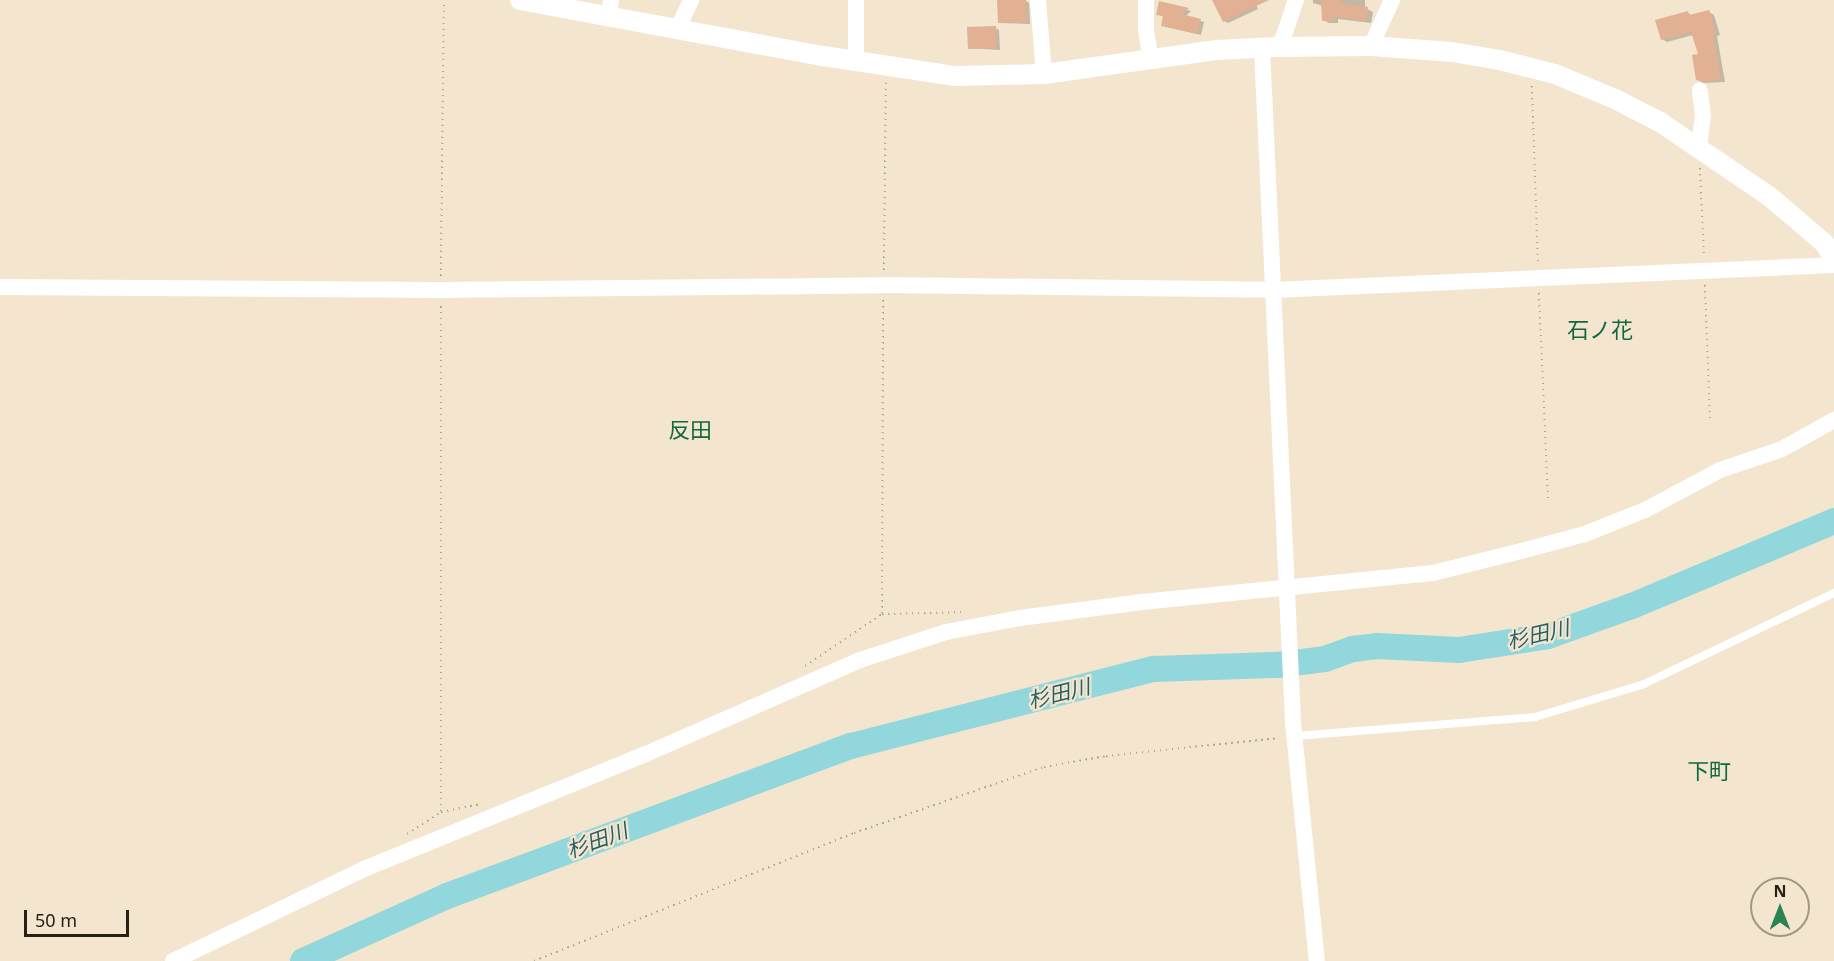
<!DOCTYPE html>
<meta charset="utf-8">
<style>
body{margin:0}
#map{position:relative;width:1834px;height:961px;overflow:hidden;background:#f4e5cf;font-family:"Noto Sans","Noto Sans JP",sans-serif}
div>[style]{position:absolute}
.shadow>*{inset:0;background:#0003}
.river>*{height:26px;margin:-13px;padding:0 13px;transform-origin:13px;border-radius:13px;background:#91d7dc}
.building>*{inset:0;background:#e2b093}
.path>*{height:2px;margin-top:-1px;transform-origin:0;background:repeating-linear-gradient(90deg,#b0a493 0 1.5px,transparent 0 6px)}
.service>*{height:8px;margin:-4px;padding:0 4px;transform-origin:4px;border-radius:4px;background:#fff}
.minor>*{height:16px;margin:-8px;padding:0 8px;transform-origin:8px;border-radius:8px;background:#fff}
.tertiary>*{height:20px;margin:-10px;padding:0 10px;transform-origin:10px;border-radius:10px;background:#fff}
span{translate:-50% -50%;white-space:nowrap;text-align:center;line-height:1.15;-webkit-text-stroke:4.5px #f4e5cf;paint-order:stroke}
.water-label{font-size:21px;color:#266064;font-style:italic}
.quarter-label{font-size:22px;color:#126841}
.north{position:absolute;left:1750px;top:877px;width:60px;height:60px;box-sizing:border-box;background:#f4e5cf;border:2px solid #a29686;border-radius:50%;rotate:0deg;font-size:16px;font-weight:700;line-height:24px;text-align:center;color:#262018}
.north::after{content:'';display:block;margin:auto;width:21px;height:27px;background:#2a8257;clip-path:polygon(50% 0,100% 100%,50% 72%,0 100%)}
.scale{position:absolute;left:24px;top:910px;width:105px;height:27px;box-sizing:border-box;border:3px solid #262018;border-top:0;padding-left:8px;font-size:18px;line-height:21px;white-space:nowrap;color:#262018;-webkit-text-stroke:4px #f4e5cf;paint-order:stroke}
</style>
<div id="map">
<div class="shadow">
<div style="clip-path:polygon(1223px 0,1254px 0,1258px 9px,1228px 23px,1224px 21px)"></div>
<div style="clip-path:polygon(1313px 0,1365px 0,1365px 8px,1373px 12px,1371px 23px,1338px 19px,1338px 23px,1329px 23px,1323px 20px,1323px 6px,1313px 3px)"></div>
<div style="clip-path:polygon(1026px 1px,1029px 3px,1030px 24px,999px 23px)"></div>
<div style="clip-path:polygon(1160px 3px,1191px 11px,1185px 17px,1204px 22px,1201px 35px,1162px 25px,1164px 17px,1158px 14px)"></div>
<div style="clip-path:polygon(1709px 12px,1714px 15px,1720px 35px,1717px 36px,1725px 82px,1703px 83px,1698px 80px,1699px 55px,1693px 35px,1667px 42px,1662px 39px,1688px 13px,1693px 16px)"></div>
<div style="clip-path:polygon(995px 28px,999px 30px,1000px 50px,969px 48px)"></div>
</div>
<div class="river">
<div style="left:303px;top:961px;width:158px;rotate:-24.3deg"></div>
<div style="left:447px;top:896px;width:431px;rotate:-20.4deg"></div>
<div style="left:851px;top:746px;width:313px;rotate:-14.3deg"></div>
<div style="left:1154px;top:669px;width:123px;rotate:-1.9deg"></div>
<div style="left:1277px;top:665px;width:48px;rotate:-7.1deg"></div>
<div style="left:1325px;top:659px;width:30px;rotate:-20deg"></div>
<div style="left:1353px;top:649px;width:24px;rotate:-7deg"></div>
<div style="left:1377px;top:646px;width:82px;rotate:2.8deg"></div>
<div style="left:1459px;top:650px;width:90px;rotate:-8.9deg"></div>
<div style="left:1548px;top:636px;width:89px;rotate:-19.7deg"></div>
<div style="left:1632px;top:606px;width:219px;rotate:-22.8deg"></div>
</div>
<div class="building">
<div style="clip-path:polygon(997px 0,1026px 0,1027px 22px,998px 23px)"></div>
<div style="clip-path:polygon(1212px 0,1269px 0,1223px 22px)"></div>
<div style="clip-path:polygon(1321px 0,1341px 0,1341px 3px,1368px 7px,1366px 21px,1333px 16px,1333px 21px,1322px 21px)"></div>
<div style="clip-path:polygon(1159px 1px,1189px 8px,1182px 14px,1201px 19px,1197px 34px,1161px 26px,1163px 16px,1156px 15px)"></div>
<div style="clip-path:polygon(1709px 10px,1716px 33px,1713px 33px,1721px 79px,1706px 82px,1696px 80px,1692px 55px,1698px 54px,1691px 32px,1661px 40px,1655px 20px,1688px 11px,1689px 15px)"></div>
<div style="clip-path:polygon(996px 26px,996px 48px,968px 49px,967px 27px)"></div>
</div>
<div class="path">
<div style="left:1532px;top:86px;width:177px;rotate:88.1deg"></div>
<div style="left:1700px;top:168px;width:88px;rotate:87.4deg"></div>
<div style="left:884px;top:270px;width:189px;rotate:-89.4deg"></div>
<div style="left:441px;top:276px;width:276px;rotate:-89.4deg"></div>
<div style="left:1705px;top:285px;width:137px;rotate:87.9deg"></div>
<div style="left:1539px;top:293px;width:208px;rotate:87.5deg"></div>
<div style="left:883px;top:300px;width:314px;rotate:90.2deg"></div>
<div style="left:882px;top:614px;width:82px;rotate:-1.4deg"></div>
<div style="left:441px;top:306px;width:506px;rotate:90deg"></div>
<div style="left:805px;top:666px;width:93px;rotate:-34deg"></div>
<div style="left:407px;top:834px;width:40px;rotate:-32.9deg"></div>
<div style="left:441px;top:812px;width:41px;rotate:-11.3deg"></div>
<div style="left:534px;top:961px;width:345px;rotate:-21.8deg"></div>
<div style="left:854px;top:833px;width:201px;rotate:-19.2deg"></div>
<div style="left:1044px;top:767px;width:63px;rotate:-10.1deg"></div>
<div style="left:1106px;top:756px;width:174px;rotate:-5.9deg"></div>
</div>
<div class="service">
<div style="left:1295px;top:736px;width:241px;rotate:-4.5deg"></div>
<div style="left:1535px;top:717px;width:114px;rotate:-16.8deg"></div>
<div style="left:1644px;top:684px;width:211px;rotate:-25.6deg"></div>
</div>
<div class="minor">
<div style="left:1038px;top:0;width:74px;rotate:85.4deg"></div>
<div style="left:1146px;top:0;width:31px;rotate:90deg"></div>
<div style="left:1146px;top:31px;width:29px;rotate:80deg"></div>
<div style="left:609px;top:16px;width:16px;rotate:-83deg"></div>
<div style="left:678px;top:28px;width:31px;rotate:-65deg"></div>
<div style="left:1371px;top:46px;width:51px;rotate:-65.5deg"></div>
<div style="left:1277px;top:47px;width:11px;rotate:-56deg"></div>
<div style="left:1283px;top:38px;width:40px;rotate:-71.1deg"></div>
<div style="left:1262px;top:49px;width:674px;rotate:87.36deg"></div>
<div style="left:1293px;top:722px;width:240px;rotate:84.3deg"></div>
<div style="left:856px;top:60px;width:60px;rotate:-90deg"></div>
<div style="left:1699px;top:147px;width:31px;rotate:-83deg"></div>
<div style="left:1703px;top:116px;width:26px;rotate:-97deg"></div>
<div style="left:0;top:287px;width:441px;rotate:0.4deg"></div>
<div style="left:441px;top:290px;width:443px;rotate:-0.6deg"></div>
<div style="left:884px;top:285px;width:389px;rotate:0.7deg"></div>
<div style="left:1273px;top:290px;width:562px;rotate:-2.55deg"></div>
<div style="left:173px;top:961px;width:212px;rotate:-25.7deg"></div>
<div style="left:364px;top:869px;width:305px;rotate:-22.2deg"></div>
<div style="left:646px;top:754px;width:234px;rotate:-23.7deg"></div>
<div style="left:860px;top:660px;width:90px;rotate:-18deg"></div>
<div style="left:946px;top:632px;width:75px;rotate:-10.7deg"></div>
<div style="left:1020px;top:618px;width:123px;rotate:-7.5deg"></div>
<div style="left:1142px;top:602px;width:292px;rotate:-5.7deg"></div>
<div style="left:1433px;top:573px;width:91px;rotate:-14deg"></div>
<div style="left:1521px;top:551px;width:66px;rotate:-14.9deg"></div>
<div style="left:1585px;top:534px;width:65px;rotate:-21.8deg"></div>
<div style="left:1645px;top:510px;width:85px;rotate:-28.1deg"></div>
<div style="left:1720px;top:470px;width:65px;rotate:-18.7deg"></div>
<div style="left:1782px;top:449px;width:60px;rotate:-29.1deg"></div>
</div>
<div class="tertiary">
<div style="left:520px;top:0;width:308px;rotate:10.5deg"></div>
<div style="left:823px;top:56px;width:134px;rotate:8.6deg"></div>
<div style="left:956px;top:76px;width:88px;rotate:-1.3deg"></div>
<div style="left:1044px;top:74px;width:175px;rotate:-7.9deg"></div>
<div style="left:1217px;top:50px;width:60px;rotate:-2.9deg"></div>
<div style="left:1277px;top:47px;width:94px;rotate:-0.6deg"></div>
<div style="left:1371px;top:46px;width:81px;rotate:4.2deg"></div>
<div style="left:1452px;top:52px;width:49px;rotate:9.5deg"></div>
<div style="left:1500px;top:60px;width:57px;rotate:14.3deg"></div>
<div style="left:1555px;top:74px;width:65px;rotate:22.6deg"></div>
<div style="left:1615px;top:99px;width:51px;rotate:27.1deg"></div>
<div style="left:1660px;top:122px;width:132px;rotate:34.2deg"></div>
<div style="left:1769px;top:196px;width:72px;rotate:40.5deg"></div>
<div style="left:1824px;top:243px;width:18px;rotate:56deg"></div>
</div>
<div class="water-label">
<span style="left:1538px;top:634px;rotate:-13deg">杉田川</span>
<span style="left:1059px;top:693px;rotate:-14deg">杉田川</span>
<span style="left:597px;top:840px;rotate:-20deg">杉田川</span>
</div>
<div class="quarter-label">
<span style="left:1600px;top:330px">石ノ花</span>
<span style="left:690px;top:430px">反田</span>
<span style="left:1709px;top:771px">下町</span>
</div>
<div class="north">N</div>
<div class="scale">50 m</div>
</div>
